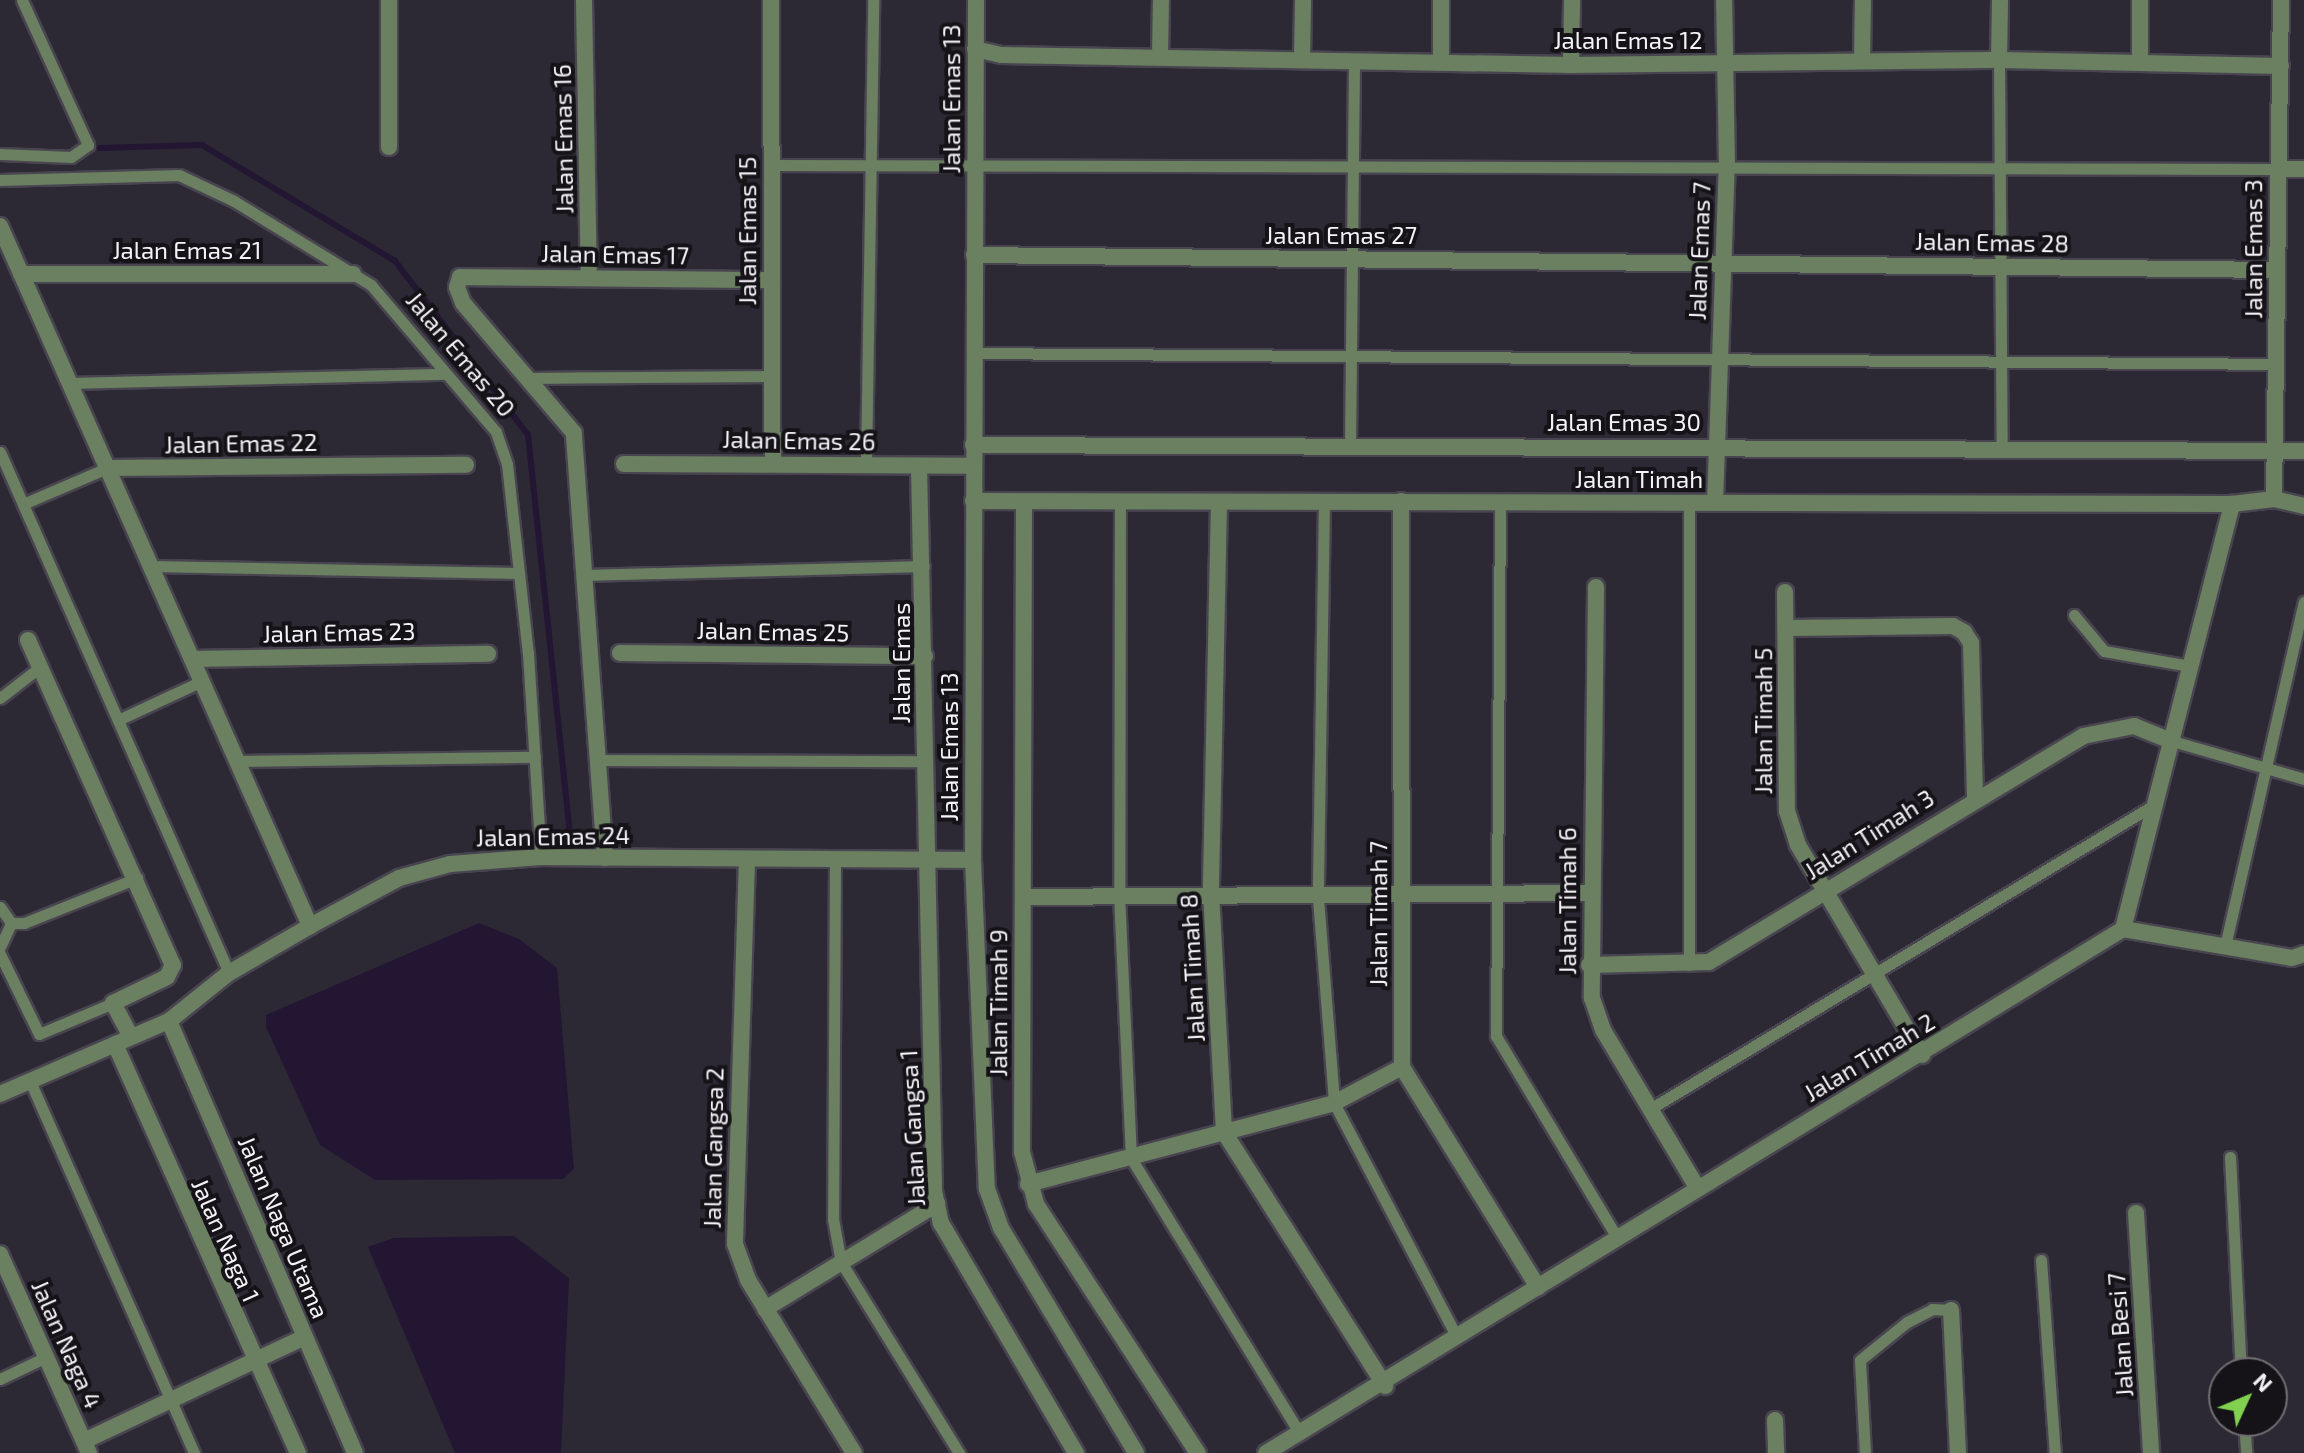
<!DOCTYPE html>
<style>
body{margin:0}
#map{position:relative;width:2304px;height:1453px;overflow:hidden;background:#2d2934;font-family:"Exo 2",sans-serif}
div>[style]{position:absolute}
.water>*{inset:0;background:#221632}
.stream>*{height:6px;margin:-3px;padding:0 3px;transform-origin:3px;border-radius:3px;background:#221632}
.roads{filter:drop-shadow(2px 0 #494550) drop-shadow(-2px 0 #494550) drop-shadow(0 2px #494550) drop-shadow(0 -2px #494550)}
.service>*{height:11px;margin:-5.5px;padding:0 5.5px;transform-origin:5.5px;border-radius:5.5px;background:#6b8061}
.minor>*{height:16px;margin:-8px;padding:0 8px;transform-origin:8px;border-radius:8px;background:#6b8061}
span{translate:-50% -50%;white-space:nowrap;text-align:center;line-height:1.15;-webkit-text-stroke:8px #151318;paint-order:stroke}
.street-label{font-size:24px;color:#f5f2fa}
.north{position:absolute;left:2208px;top:1357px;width:80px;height:80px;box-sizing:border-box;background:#151318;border:2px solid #6f6c72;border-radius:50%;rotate:46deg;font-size:22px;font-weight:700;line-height:32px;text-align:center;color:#f5f2fa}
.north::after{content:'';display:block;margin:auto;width:28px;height:36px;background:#81d050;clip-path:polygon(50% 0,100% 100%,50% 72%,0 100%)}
</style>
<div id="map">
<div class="water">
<div style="clip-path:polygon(479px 923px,519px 939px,557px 968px,574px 1169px,563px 1179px,375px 1180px,320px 1145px,266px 1027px,266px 1015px)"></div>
<div style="clip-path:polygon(514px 1236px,569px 1278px,561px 1453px,455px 1453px,368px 1247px,393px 1238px)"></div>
</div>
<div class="stream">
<div style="left:100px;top:148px;width:102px;rotate:-1.7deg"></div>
<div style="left:202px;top:145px;width:225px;rotate:31deg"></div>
<div style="left:395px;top:261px;width:219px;rotate:52.6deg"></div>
<div style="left:528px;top:435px;width:395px;rotate:84deg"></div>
</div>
<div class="roads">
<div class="service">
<div style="left:1999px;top:60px;width:387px;rotate:89.6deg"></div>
<div style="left:0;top:154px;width:71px;rotate:2.4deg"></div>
<div style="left:71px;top:157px;width:21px;rotate:-35deg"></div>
<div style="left:88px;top:145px;width:159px;rotate:-114.5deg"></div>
<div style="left:771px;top:165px;width:1506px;rotate:0.15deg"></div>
<div style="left:0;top:180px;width:179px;rotate:-1.6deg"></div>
<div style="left:179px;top:175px;width:61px;rotate:25.3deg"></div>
<div style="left:234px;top:201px;width:161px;rotate:31.5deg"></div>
<div style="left:371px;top:285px;width:193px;rotate:49.6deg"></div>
<div style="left:496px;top:432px;width:34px;rotate:71deg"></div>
<div style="left:507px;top:464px;width:190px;rotate:83.7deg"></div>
<div style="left:528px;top:653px;width:204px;rotate:86.4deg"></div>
<div style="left:973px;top:353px;width:1303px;rotate:0.48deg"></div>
<div style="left:529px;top:378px;width:243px;rotate:-0.5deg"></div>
<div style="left:69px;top:383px;width:377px;rotate:-1.4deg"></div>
<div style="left:1350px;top:446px;width:385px;rotate:-89.4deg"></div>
<div style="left:0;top:452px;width:569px;rotate:66.27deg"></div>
<div style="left:866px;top:464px;width:464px;rotate:-89.1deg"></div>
<div style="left:1120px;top:500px;width:394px;rotate:90.1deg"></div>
<div style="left:1119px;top:894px;width:264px;rotate:87.4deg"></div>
<div style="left:1131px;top:1158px;width:324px;rotate:58.5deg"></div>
<div style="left:1324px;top:502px;width:396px;rotate:90.9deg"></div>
<div style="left:1318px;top:898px;width:206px;rotate:85.5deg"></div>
<div style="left:1334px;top:1103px;width:264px;rotate:62.3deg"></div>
<div style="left:1500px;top:502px;width:534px;rotate:90.43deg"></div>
<div style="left:1496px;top:1036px;width:235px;rotate:59deg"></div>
<div style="left:23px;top:504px;width:91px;rotate:-23.2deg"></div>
<div style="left:1689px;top:504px;width:461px;rotate:90deg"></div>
<div style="left:151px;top:566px;width:368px;rotate:1.1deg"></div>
<div style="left:584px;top:575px;width:340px;rotate:-1.5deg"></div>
<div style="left:2074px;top:615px;width:47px;rotate:50.2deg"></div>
<div style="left:2104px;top:651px;width:87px;rotate:9.9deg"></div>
<div style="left:0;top:698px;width:51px;rotate:-37.8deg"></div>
<div style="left:118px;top:720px;width:93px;rotate:-24.9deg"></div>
<div style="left:2169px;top:740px;width:141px;rotate:16.1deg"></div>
<div style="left:599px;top:760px;width:327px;rotate:0.2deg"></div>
<div style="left:237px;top:761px;width:298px;rotate:-0.8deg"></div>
<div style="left:835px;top:859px;width:360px;rotate:90.3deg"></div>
<div style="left:833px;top:1219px;width:44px;rotate:79.5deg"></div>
<div style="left:841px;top:1262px;width:225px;rotate:58.3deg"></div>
<div style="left:0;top:907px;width:19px;rotate:55deg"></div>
<div style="left:11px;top:923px;width:13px"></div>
<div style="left:24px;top:923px;width:122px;rotate:-21.7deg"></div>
<div style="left:2225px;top:946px;width:353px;rotate:-77.1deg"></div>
<div style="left:0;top:947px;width:26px;rotate:-65deg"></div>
<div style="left:0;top:954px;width:89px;rotate:64deg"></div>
<div style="left:39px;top:1034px;width:80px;rotate:-22.7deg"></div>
<div style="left:30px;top:1081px;width:407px;rotate:66.2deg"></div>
<div style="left:1650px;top:1109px;width:586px;rotate:-31.11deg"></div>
<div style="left:2230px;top:1157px;width:216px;rotate:87.1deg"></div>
<div style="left:2041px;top:1260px;width:194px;rotate:85.9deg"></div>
<div style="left:0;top:1379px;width:51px;rotate:-25.6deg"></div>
<div style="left:2244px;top:1421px;width:32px;rotate:86deg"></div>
<div style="left:1865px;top:1453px;width:93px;rotate:-93.1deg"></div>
<div style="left:1860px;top:1360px;width:60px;rotate:-39deg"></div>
<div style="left:1907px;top:1322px;width:28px;rotate:-27deg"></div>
<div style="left:1932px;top:1309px;width:19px;rotate:3deg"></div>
</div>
<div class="minor">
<div style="left:584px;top:0;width:277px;rotate:89deg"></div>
<div style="left:771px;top:0;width:463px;rotate:89.8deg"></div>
<div style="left:976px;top:0;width:860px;rotate:90.2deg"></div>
<div style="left:973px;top:860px;width:329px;rotate:87.6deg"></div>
<div style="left:987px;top:1189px;width:41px;rotate:70.3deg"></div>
<div style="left:1001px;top:1228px;width:262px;rotate:59deg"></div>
<div style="left:1441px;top:0;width:60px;rotate:90deg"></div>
<div style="left:975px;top:49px;width:27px;rotate:13deg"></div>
<div style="left:1001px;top:55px;width:570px;rotate:1.01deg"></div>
<div style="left:1571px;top:65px;width:428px;rotate:-0.7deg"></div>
<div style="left:1999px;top:60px;width:282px;rotate:1.2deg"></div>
<div style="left:1160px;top:57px;width:57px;rotate:-89deg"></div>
<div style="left:1302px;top:60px;width:60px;rotate:-89deg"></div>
<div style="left:1999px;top:60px;width:60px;rotate:-89deg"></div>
<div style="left:1862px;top:61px;width:61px;rotate:-89.1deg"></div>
<div style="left:2140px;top:61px;width:61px;rotate:-90deg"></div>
<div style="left:1571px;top:65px;width:65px;rotate:-89.1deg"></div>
<div style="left:389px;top:147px;width:147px;rotate:-90deg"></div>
<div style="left:2277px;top:169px;width:27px"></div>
<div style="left:0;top:226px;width:766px;rotate:66.11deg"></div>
<div style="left:974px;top:255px;width:1302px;rotate:0.66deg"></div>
<div style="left:21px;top:274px;width:332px"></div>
<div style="left:973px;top:445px;width:1331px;rotate:0.26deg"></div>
<div style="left:624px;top:464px;width:349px;rotate:0.3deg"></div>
<div style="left:919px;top:466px;width:725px;rotate:88.81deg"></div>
<div style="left:934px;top:1191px;width:33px;rotate:78deg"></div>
<div style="left:941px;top:1223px;width:267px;rotate:59.6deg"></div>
<div style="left:107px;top:468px;width:359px;rotate:-0.5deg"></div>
<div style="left:2274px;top:499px;width:499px;rotate:-89.2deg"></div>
<div style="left:973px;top:501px;width:1259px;rotate:0.14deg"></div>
<div style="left:2232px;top:504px;width:42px;rotate:-6.8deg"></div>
<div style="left:2274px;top:499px;width:31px;rotate:13deg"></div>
<div style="left:1401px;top:501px;width:566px;rotate:89.9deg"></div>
<div style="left:1402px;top:1067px;width:259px;rotate:58.3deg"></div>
<div style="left:1219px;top:502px;width:390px;rotate:91.2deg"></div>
<div style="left:1211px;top:892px;width:240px;rotate:86.9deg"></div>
<div style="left:1224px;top:1132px;width:301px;rotate:57.6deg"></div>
<div style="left:1024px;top:503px;width:649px;rotate:90.18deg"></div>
<div style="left:1022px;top:1152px;width:54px;rotate:74.9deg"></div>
<div style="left:1036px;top:1204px;width:297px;rotate:57deg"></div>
<div style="left:1715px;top:503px;width:337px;rotate:-88deg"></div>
<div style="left:1727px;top:166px;width:166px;rotate:-91deg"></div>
<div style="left:1596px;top:587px;width:411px;rotate:90.6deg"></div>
<div style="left:1592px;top:998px;width:34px;rotate:71deg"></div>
<div style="left:1603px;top:1030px;width:183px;rotate:59.1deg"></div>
<div style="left:1785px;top:592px;width:219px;rotate:89.5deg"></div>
<div style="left:1787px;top:811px;width:36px;rotate:72deg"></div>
<div style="left:1798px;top:845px;width:244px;rotate:59.4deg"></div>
<div style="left:1787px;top:628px;width:166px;rotate:-0.7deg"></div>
<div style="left:1953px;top:626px;width:13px;rotate:29deg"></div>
<div style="left:1964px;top:632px;width:13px;rotate:58deg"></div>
<div style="left:1971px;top:643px;width:153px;rotate:88.5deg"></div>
<div style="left:28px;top:640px;width:356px;rotate:66deg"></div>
<div style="left:173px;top:965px;width:13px;rotate:117deg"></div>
<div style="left:167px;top:977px;width:60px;rotate:154.3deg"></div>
<div style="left:113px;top:1003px;width:38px;rotate:62deg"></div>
<div style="left:620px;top:653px;width:305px;rotate:0.6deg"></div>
<div style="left:192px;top:659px;width:296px;rotate:-1deg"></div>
<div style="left:605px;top:858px;width:426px;rotate:-94.2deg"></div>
<div style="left:574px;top:433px;width:171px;rotate:-130.5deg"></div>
<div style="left:463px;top:303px;width:17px;rotate:-111deg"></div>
<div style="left:457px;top:287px;width:10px;rotate:-73deg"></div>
<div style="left:460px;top:277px;width:310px;rotate:0.6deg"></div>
<div style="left:747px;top:859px;width:385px;rotate:91.8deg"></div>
<div style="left:735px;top:1244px;width:38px;rotate:70deg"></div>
<div style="left:748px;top:1280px;width:203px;rotate:58.5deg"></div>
<div style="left:1023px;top:897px;width:568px;rotate:-0.4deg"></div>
<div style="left:2123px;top:929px;width:171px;rotate:9.7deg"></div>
<div style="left:2292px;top:958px;width:13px;rotate:-18deg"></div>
<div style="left:1589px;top:965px;width:120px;rotate:-1.4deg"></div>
<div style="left:1709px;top:962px;width:437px;rotate:-31.1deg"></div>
<div style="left:2083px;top:736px;width:52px;rotate:-11.1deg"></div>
<div style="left:2134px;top:726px;width:38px;rotate:22deg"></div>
<div style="left:169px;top:1021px;width:470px;rotate:66.7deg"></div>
<div style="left:115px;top:1044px;width:448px;rotate:65.9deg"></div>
<div style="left:0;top:1094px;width:184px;rotate:-23.4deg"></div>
<div style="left:169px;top:1021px;width:77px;rotate:-38.7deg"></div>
<div style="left:229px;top:973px;width:94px;rotate:-30.1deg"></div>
<div style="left:310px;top:926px;width:101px;rotate:-28.3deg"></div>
<div style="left:399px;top:878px;width:53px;rotate:-15.4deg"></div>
<div style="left:450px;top:864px;width:91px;rotate:-4.4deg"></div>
<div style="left:541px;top:857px;width:432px;rotate:0.4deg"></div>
<div style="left:1028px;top:1184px;width:317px;rotate:-14.8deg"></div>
<div style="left:1334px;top:1103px;width:77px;rotate:-27.9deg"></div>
<div style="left:2136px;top:1213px;width:240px;rotate:86.4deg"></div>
<div style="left:0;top:1254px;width:218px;rotate:65.9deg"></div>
<div style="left:765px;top:1309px;width:202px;rotate:-31.4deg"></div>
<div style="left:1951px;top:1310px;width:143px;rotate:87.2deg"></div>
<div style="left:1775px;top:1420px;width:33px;rotate:88deg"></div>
<div style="left:84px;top:1441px;width:244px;rotate:-25.2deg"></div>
<div style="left:1266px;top:1453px;width:1005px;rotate:-31.44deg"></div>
<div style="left:2123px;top:929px;width:439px;rotate:-75.6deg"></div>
</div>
</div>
<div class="street-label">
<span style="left:1628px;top:40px">Jalan Emas 12</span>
<span style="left:951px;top:99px;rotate:-90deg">Jalan Emas 13</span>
<span style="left:563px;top:139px;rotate:-91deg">Jalan Emas 16</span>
<span style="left:747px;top:231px;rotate:-90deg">Jalan Emas 15</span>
<span style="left:1341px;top:235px">Jalan Emas 27</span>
<span style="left:1992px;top:242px;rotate:1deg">Jalan Emas 28</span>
<span style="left:2253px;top:249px;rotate:-90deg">Jalan Emas 3</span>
<span style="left:187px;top:250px">Jalan Emas 21</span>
<span style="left:1699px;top:251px;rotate:-88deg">Jalan Emas 7</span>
<span style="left:615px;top:254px;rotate:1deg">Jalan Emas 17</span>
<span style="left:461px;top:354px;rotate:50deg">Jalan Emas 20</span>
<span style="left:1624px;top:422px">Jalan Emas 30</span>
<span style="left:799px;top:440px;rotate:1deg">Jalan Emas 26</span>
<span style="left:241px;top:443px;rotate:-1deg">Jalan Emas 22</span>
<span style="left:1639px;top:479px">Jalan Timah</span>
<span style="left:773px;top:631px;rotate:1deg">Jalan Emas 25</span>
<span style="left:339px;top:632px;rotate:-1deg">Jalan Emas 23</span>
<span style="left:901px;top:663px;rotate:-90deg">Jalan Emas</span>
<span style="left:1763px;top:721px;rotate:-90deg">Jalan Timah 5</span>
<span style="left:949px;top:747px;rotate:-90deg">Jalan Emas 13</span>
<span style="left:1869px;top:834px;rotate:-32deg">Jalan Timah 3</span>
<span style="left:553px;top:836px;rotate:-1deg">Jalan Emas 24</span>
<span style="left:1567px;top:901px;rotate:-90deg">Jalan Timah 6</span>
<span style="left:1378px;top:914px;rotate:-90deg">Jalan Timah 7</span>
<span style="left:1192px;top:968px;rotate:-93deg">Jalan Timah 8</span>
<span style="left:998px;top:1003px;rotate:-90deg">Jalan Timah 9</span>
<span style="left:1869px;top:1057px;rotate:-31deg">Jalan Timah 2</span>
<span style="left:912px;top:1128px;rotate:-93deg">Jalan Gangsa 1</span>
<span style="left:713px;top:1148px;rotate:-89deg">Jalan Gangsa 2</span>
<span style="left:284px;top:1227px;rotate:67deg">Jalan Naga Utama</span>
<span style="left:226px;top:1240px;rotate:66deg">Jalan Naga 1</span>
<span style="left:2120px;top:1335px;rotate:-94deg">Jalan Besi 7</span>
<span style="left:67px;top:1344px;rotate:66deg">Jalan Naga 4</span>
</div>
<div class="north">N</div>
</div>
